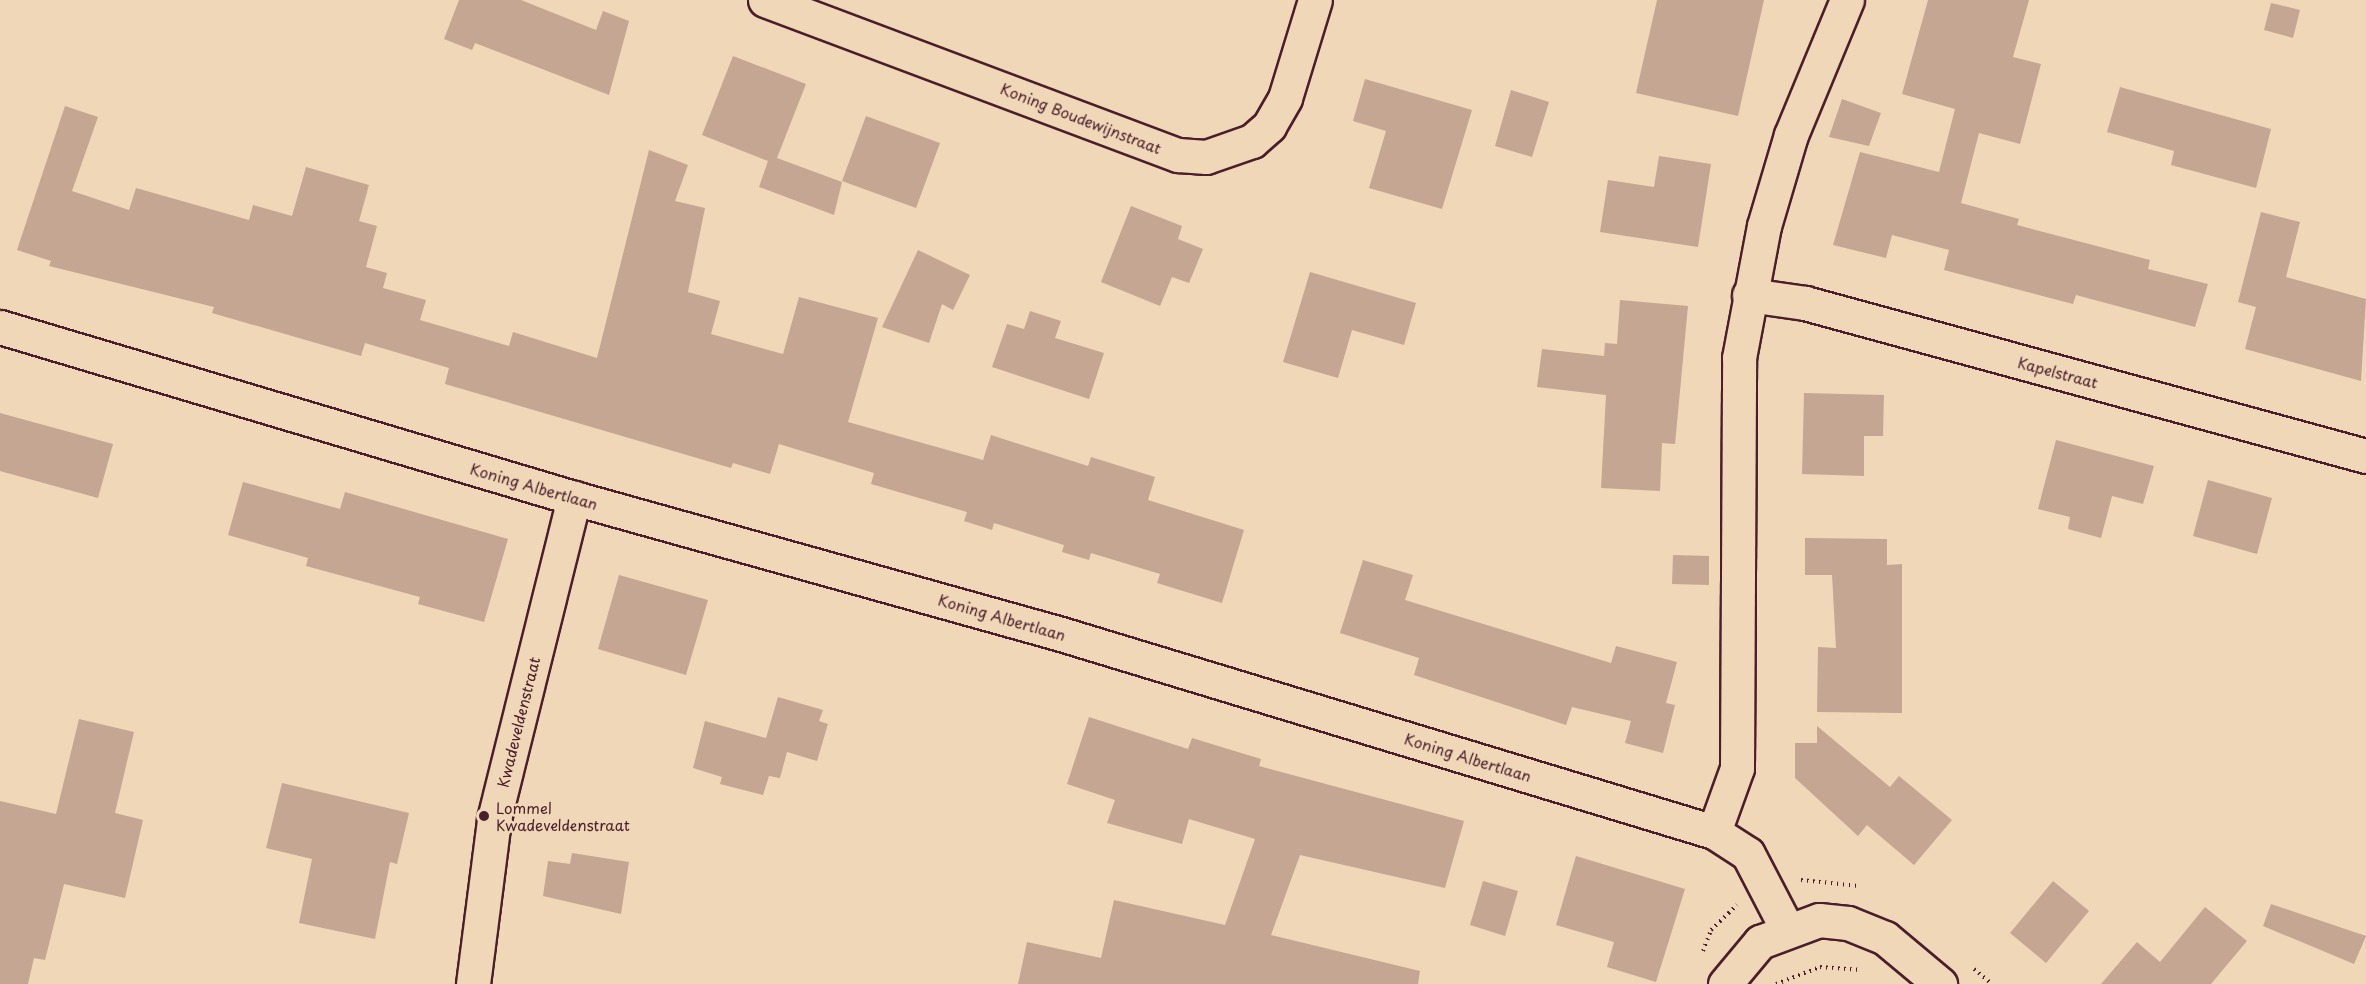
<!DOCTYPE html>
<style>
body{margin:0}
#map{position:relative;width:2366px;height:984px;overflow:hidden;background:#f0d7b8;font-family:"Playpen Sans",sans-serif}
div>[style]{position:absolute}
.building>*{inset:0;background:#c4a693}
.path>*{height:4px;margin-top:-2px;transform-origin:0;background:repeating-linear-gradient(90deg,#4a1f2b 0 1.5px,transparent 0 6px)}
.roads{filter:drop-shadow(2px 0 #4a1f2b) drop-shadow(-2px 0 #4a1f2b) drop-shadow(0 2px #4a1f2b) drop-shadow(0 -2px #4a1f2b)}
.minor>*{height:33px;margin:-16.5px;padding:0 16.5px;transform-origin:16.5px;border-radius:16.5px;background:#f0d7b8}
.major>*{height:33px;margin:-16.5px;padding:0 16.5px;transform-origin:16.5px;border-radius:16.5px;background:#f0d7b8}
.dots>*{width:16px;height:16px;translate:-50% -50%;box-sizing:border-box;border:3px solid #f0d7b8;border-radius:50%}
span{translate:-50% -50%;white-space:nowrap;text-align:center;line-height:1.15;-webkit-text-stroke:5px #f0d7b8;paint-order:stroke}
.street-label{font-size:15px;color:#4a1f2b}
.poi-label{font-size:15px;color:#4a1f2b}
.left{translate:0 -50%;text-align:left}
</style>
<div id="map">
<div class="building">
<div style="clip-path:polygon(459px 0,521px 0,596px 30px,603px 11px,629px 21px,609px 95px,475px 43px,472px 50px,444px 39px)"></div>
<div style="clip-path:polygon(1657px 0,1764px 0,1738px 116px,1636px 93px)"></div>
<div style="clip-path:polygon(1928px 0,2029px 0,2013px 57px,2041px 64px,2020px 144px,1979px 133px,1961px 203px,2019px 219px,2017px 225px,2150px 260px,2148px 269px,2208px 284px,2195px 327px,2076px 295px,2073px 304px,1944px 270px,1949px 250px,1892px 235px,1886px 258px,1833px 245px,1860px 152px,1939px 172px,1955px 109px,1902px 94px)"></div>
<div style="clip-path:polygon(2271px 3px,2300px 10px,2293px 38px,2264px 30px)"></div>
<div style="clip-path:polygon(733px 56px,806px 84px,777px 158px,842px 182px,834px 215px,759px 187px,768px 161px,702px 135px)"></div>
<div style="clip-path:polygon(1365px 79px,1472px 110px,1442px 209px,1369px 188px,1386px 131px,1353px 121px)"></div>
<div style="clip-path:polygon(2120px 87px,2271px 129px,2256px 188px,2171px 165px,2174px 151px,2107px 132px)"></div>
<div style="clip-path:polygon(1511px 90px,1549px 102px,1532px 157px,1495px 146px)"></div>
<div style="clip-path:polygon(1842px 99px,1881px 113px,1869px 146px,1829px 137px)"></div>
<div style="clip-path:polygon(65px 106px,98px 117px,72px 191px,129px 210px,136px 188px,249px 220px,253px 205px,292px 216px,306px 167px,369px 185px,359px 221px,377px 226px,366px 267px,387px 273px,383px 288px,426px 300px,420px 320px,509px 346px,513px 332px,597px 358px,649px 150px,688px 165px,675px 201px,705px 208px,688px 292px,720px 301px,711px 334px,783px 354px,799px 297px,878px 318px,848px 422px,983px 460px,991px 435px,1088px 466px,1091px 457px,1155px 477px,1148px 500px,1244px 530px,1222px 603px,1157px 583px,1160px 574px,1091px 553px,1089px 560px,1062px 552px,1064px 545px,994px 523px,992px 530px,964px 521px,967px 512px,871px 484px,874px 473px,779px 444px,770px 474px,733px 463px,731px 468px,445px 384px,449px 368px,365px 343px,361px 356px,212px 313px,214px 307px,49px 266px,51px 261px,17px 250px)"></div>
<div style="clip-path:polygon(866px 116px,940px 143px,916px 208px,842px 181px)"></div>
<div style="clip-path:polygon(1659px 156px,1711px 164px,1698px 247px,1600px 232px,1608px 180px,1654px 187px)"></div>
<div style="clip-path:polygon(1131px 206px,1182px 226px,1178px 239px,1203px 249px,1189px 283px,1172px 277px,1160px 306px,1101px 282px)"></div>
<div style="clip-path:polygon(2261px 212px,2300px 222px,2286px 277px,2366px 299px,2361px 381px,2245px 349px,2256px 307px,2238px 302px)"></div>
<div style="clip-path:polygon(918px 250px,970px 275px,953px 310px,942px 304px,929px 343px,882px 327px)"></div>
<div style="clip-path:polygon(1310px 272px,1416px 303px,1404px 345px,1352px 330px,1338px 378px,1283px 362px)"></div>
<div style="clip-path:polygon(1620px 300px,1688px 306px,1675px 444px,1662px 443px,1660px 491px,1601px 488px,1606px 395px,1537px 387px,1542px 349px,1604px 356px,1605px 343px,1617px 344px)"></div>
<div style="clip-path:polygon(1030px 311px,1061px 321px,1055px 338px,1104px 353px,1089px 399px,992px 367px,1007px 324px,1024px 329px)"></div>
<div style="clip-path:polygon(1804px 393px,1884px 395px,1883px 436px,1864px 436px,1864px 476px,1802px 474px)"></div>
<div style="clip-path:polygon(0 413px,113px 444px,98px 498px,0 471px)"></div>
<div style="clip-path:polygon(2056px 440px,2154px 466px,2143px 504px,2112px 496px,2101px 538px,2068px 529px,2070px 517px,2038px 509px)"></div>
<div style="clip-path:polygon(2208px 480px,2272px 498px,2257px 554px,2193px 536px)"></div>
<div style="clip-path:polygon(243px 482px,340px 509px,345px 492px,508px 539px,484px 622px,418px 604px,420px 597px,306px 566px,308px 558px,228px 535px)"></div>
<div style="clip-path:polygon(1805px 538px,1887px 539px,1887px 565px,1902px 564px,1902px 713px,1817px 712px,1818px 647px,1836px 648px,1832px 575px,1805px 575px)"></div>
<div style="clip-path:polygon(1673px 555px,1709px 556px,1709px 585px,1672px 584px)"></div>
<div style="clip-path:polygon(1363px 560px,1413px 575px,1405px 600px,1611px 663px,1616px 646px,1677px 662px,1666px 703px,1675px 705px,1663px 753px,1625px 743px,1631px 721px,1572px 707px,1566px 725px,1414px 675px,1419px 658px,1340px 633px)"></div>
<div style="clip-path:polygon(619px 575px,708px 600px,686px 675px,598px 649px)"></div>
<div style="clip-path:polygon(778px 697px,823px 710px,819px 721px,828px 724px,817px 761px,787px 752px,780px 778px,769px 776px,763px 795px,720px 784px,722px 777px,693px 768px,705px 721px,766px 738px)"></div>
<div style="clip-path:polygon(1089px 717px,1188px 749px,1192px 738px,1261px 759px,1259px 766px,1464px 821px,1445px 888px,1300px 855px,1271px 935px,1420px 971px,1418px 984px,1018px 984px,1027px 942px,1101px 958px,1114px 900px,1225px 925px,1255px 839px,1189px 819px,1182px 844px,1107px 823px,1115px 800px,1067px 784px)"></div>
<div style="clip-path:polygon(79px 719px,134px 732px,115px 813px,143px 820px,125px 898px,64px 884px,45px 960px,34px 958px,28px 984px,0 984px,0 801px,56px 814px)"></div>
<div style="clip-path:polygon(1817px 726px,1890px 787px,1899px 776px,1952px 820px,1914px 865px,1867px 825px,1858px 836px,1795px 778px,1795px 743px,1817px 743px)"></div>
<div style="clip-path:polygon(282px 783px,409px 813px,397px 864px,390px 862px,375px 939px,299px 923px,312px 859px,266px 848px)"></div>
<div style="clip-path:polygon(572px 853px,629px 862px,621px 914px,543px 896px,548px 861px,570px 864px)"></div>
<div style="clip-path:polygon(1576px 856px,1685px 889px,1656px 982px,1607px 967px,1614px 942px,1556px 925px)"></div>
<div style="clip-path:polygon(1483px 881px,1518px 891px,1505px 936px,1470px 925px)"></div>
<div style="clip-path:polygon(2053px 881px,2089px 911px,2046px 963px,2010px 933px)"></div>
<div style="clip-path:polygon(2271px 904px,2366px 936px,2354px 964px,2263px 926px)"></div>
<div style="clip-path:polygon(2205px 907px,2247px 941px,2211px 984px,2101px 984px,2137px 942px,2160px 962px)"></div>
</div>
<div class="path">
<div style="left:1801px;top:880px;width:58px;rotate:5.9deg"></div>
<div style="left:1703px;top:951px;width:22px;rotate:-69deg"></div>
<div style="left:1711px;top:930px;width:36px;rotate:-44deg"></div>
<div style="left:1974px;top:969px;width:23px;rotate:40deg"></div>
<div style="left:1776px;top:984px;width:47px;rotate:-21.1deg"></div>
<div style="left:1820px;top:967px;width:41px;rotate:4.2deg"></div>
</div>
<div class="roads">
<div class="minor">
<div style="left:765px;top:0;width:441px;rotate:20.6deg"></div>
<div style="left:1178px;top:155px;width:28px;rotate:4deg"></div>
<div style="left:1206px;top:157px;width:49px;rotate:-19.2deg"></div>
<div style="left:1252px;top:141px;width:23px;rotate:-41deg"></div>
<div style="left:1269px;top:126px;width:32px;rotate:-60deg"></div>
<div style="left:1285px;top:98px;width:102px;rotate:-73deg"></div>
<div style="left:1749px;top:295px;width:57px;rotate:8.1deg"></div>
<div style="left:1805px;top:303px;width:581px;rotate:15.26deg"></div>
<div style="left:0;top:327px;width:599px;rotate:16.59deg"></div>
<div style="left:574px;top:498px;width:506px;rotate:15.6deg"></div>
<div style="left:1061px;top:634px;width:682px;rotate:16.87deg"></div>
<div style="left:1714px;top:832px;width:40px;rotate:32.9deg"></div>
<div style="left:1748px;top:854px;width:85px;rotate:62.5deg"></div>
<div style="left:1714px;top:832px;width:68px;rotate:-70.2deg"></div>
<div style="left:1737px;top:768px;width:410px;rotate:-89.7deg"></div>
<div style="left:1739px;top:358px;width:134px;rotate:-79.3deg"></div>
<div style="left:1764px;top:226px;width:95px;rotate:-73.5deg"></div>
<div style="left:1791px;top:135px;width:146px;rotate:-67.5deg"></div>
<div style="left:473px;top:984px;width:166px;rotate:-82.7deg"></div>
<div style="left:494px;top:819px;width:331px;rotate:-76deg"></div>
</div>
<div class="major">
<div style="left:1725px;top:984px;width:55px;rotate:-50.2deg"></div>
<div style="left:1760px;top:942px;width:63px;rotate:-20.4deg"></div>
<div style="left:1819px;top:920px;width:29px;rotate:6deg"></div>
<div style="left:1848px;top:923px;width:40px;rotate:22deg"></div>
<div style="left:1885px;top:938px;width:72px;rotate:39.9deg"></div>
</div>
</div>
<div class="dots">
<div style="left:484px;top:816px;background:#4a1f2b"></div>
</div>
<div class="street-label">
<span style="left:1081px;top:118px;rotate:21deg">Koning Boudewijnstraat</span>
<span style="left:2058px;top:372px;rotate:15deg">Kapelstraat</span>
<span style="left:534px;top:486px;rotate:16deg">Koning Albertlaan</span>
<span style="left:1002px;top:617px;rotate:16deg">Koning Albertlaan</span>
<span style="left:518px;top:722px;rotate:-76deg">Kwadeveldenstraat</span>
<span style="left:1468px;top:757px;rotate:17deg">Koning Albertlaan</span>
</div>
<div class="poi-label">
<span class="left" style="left:496px;top:816px">Lommel<br>Kwadeveldenstraat</span>
</div>
</div>
